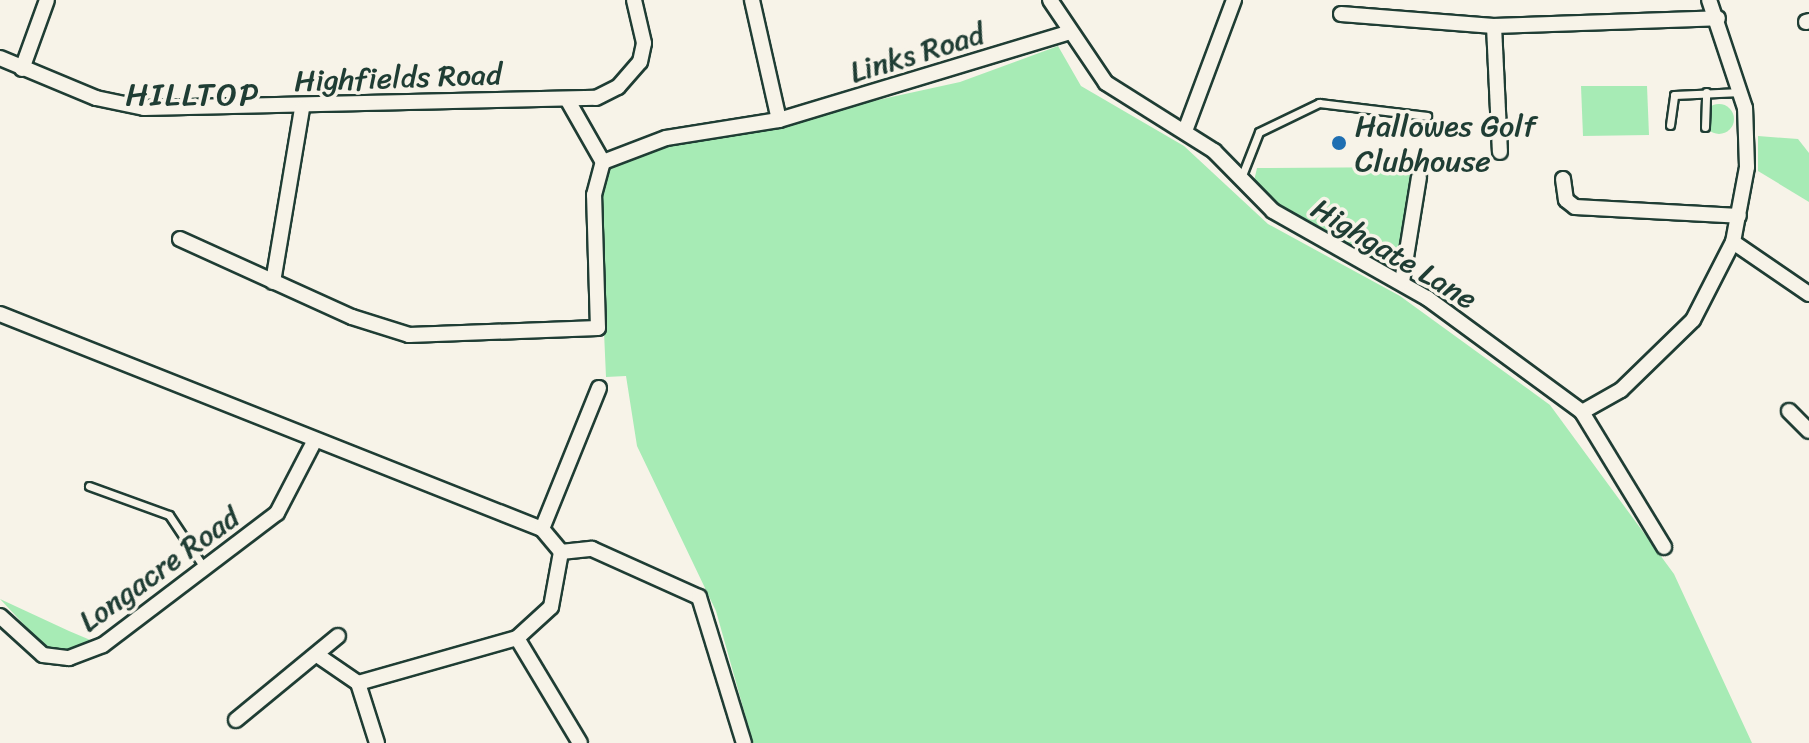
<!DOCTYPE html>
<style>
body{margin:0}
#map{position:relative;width:1809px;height:743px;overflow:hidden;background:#f7f3e8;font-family:Sriracha,sans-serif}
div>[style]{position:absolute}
.green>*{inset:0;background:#a7ebb5}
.round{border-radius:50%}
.roads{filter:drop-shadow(2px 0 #1f3d34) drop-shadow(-2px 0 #1f3d34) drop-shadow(0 2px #1f3d34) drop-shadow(0 -2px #1f3d34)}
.lane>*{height:7px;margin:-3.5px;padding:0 3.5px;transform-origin:3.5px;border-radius:3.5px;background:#f7f3e8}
.street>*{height:14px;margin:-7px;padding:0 7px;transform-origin:7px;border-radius:7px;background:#f7f3e8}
.dots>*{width:22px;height:22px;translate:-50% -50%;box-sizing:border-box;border:4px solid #f7f3e8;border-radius:50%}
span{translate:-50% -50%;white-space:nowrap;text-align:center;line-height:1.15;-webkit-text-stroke:7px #f7f3e8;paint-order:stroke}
.street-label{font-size:30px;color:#1f3d34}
.poi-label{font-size:30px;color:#1f3d34}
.left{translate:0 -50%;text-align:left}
.neighbourhood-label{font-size:32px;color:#1f3d34;letter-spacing:2px}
</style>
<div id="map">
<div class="green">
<div style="clip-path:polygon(1058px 46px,1081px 86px,1184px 146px,1268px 224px,1400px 296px,1550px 405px,1674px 574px,1752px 743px,753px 743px,716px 611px,637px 446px,626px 376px,606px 377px,599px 220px,605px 166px,662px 147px,960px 82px)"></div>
<div style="clip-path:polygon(1581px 86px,1647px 86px,1649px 135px,1583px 136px)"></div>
<div class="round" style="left:1704px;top:104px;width:30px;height:30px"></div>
<div style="clip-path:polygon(1758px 136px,1798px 139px,1809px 153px,1809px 202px,1758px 171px)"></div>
<div style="clip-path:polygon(1414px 167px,1399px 273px,1282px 212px,1254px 181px,1257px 168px)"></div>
<div style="clip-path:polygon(0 599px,69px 631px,95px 642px,77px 650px,46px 648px)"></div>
</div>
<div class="roads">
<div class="lane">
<div style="left:1670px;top:125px;width:30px;rotate:-82deg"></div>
<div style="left:1674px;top:95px;width:67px;rotate:-2.6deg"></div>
<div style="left:1705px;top:127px;width:35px;rotate:-88deg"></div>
<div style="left:1241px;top:178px;width:49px;rotate:-68.6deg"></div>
<div style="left:1259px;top:132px;width:67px;rotate:-25.8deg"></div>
<div style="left:1319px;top:103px;width:109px;rotate:6.9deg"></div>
<div style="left:89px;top:486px;width:85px;rotate:19.9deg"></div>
<div style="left:169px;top:515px;width:65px;rotate:56.3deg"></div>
</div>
<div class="street">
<div style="left:1050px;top:0;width:100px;rotate:56deg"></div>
<div style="left:1106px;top:83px;width:128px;rotate:32.2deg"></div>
<div style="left:1214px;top:151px;width:84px;rotate:45.5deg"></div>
<div style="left:1273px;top:211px;width:177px;rotate:29.5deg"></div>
<div style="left:1427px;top:298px;width:192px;rotate:36.3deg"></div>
<div style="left:1341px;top:14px;width:153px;rotate:4.5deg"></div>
<div style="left:1494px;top:26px;width:224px;rotate:-2deg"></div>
<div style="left:1806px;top:22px;width:3px;rotate:-18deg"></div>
<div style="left:1494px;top:26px;width:126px;rotate:87.3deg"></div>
<div style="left:0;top:58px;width:104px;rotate:22.6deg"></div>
<div style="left:96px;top:98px;width:49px;rotate:11.8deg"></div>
<div style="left:144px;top:108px;width:452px;rotate:-1.3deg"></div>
<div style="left:596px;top:98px;width:25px;rotate:-27deg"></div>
<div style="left:618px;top:87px;width:33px;rotate:-49deg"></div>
<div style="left:640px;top:62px;width:19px;rotate:-78deg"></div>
<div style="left:644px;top:43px;width:44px;rotate:-103.1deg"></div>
<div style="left:22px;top:69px;width:73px;rotate:-70.1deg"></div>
<div style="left:567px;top:99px;width:73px;rotate:60.3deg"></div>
<div style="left:779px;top:120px;width:304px;rotate:-16.8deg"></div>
<div style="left:1185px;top:131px;width:140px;rotate:-69.5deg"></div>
<div style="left:1563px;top:179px;width:21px;rotate:82deg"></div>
<div style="left:1566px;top:200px;width:11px;rotate:38deg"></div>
<div style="left:1575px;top:207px;width:164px;rotate:3.1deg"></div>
<div style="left:180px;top:239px;width:189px;rotate:24.4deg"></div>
<div style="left:352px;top:317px;width:60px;rotate:17.5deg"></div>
<div style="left:409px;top:335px;width:189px;rotate:-2.1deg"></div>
<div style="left:598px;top:328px;width:133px;rotate:-91.7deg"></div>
<div style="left:594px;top:195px;width:34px;rotate:-75deg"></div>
<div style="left:603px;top:162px;width:67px;rotate:-20.9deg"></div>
<div style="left:666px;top:138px;width:114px;rotate:-9.1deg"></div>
<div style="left:779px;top:120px;width:123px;rotate:-102.7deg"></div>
<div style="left:1733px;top:242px;width:92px;rotate:34.4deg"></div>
<div style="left:273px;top:282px;width:176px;rotate:-80.5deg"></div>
<div style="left:1402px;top:282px;width:106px;rotate:-80.8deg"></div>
<div style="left:0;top:314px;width:583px;rotate:21.64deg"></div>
<div style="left:542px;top:529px;width:30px;rotate:50deg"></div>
<div style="left:561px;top:552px;width:56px;rotate:100.3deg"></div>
<div style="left:551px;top:607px;width:46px;rotate:137.6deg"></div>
<div style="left:517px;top:638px;width:165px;rotate:164.2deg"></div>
<div style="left:358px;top:683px;width:46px;rotate:-145.6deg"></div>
<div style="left:1789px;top:411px;width:28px;rotate:45deg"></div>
<div style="left:1582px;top:412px;width:45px;rotate:-29.4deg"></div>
<div style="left:1621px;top:390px;width:100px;rotate:-44.2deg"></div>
<div style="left:1693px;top:320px;width:88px;rotate:-62.9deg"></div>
<div style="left:1733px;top:242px;width:76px;rotate:-79.4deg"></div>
<div style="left:1747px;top:167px;width:59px;rotate:-91.9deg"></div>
<div style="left:1745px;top:108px;width:114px;rotate:-108.4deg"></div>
<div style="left:1582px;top:412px;width:158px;rotate:58.7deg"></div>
<div style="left:542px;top:529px;width:152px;rotate:-68deg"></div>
<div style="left:561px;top:552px;width:31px;rotate:-6deg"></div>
<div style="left:592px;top:549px;width:117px;rotate:24.2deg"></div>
<div style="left:699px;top:597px;width:153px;rotate:72.9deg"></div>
<div style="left:0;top:616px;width:58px;rotate:42.2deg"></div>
<div style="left:43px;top:655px;width:26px;rotate:7deg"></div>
<div style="left:69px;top:658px;width:36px;rotate:-21deg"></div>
<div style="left:103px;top:645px;width:218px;rotate:-37.2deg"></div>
<div style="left:277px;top:513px;width:82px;rotate:-62.5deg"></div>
<div style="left:517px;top:638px;width:122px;rotate:59deg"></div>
<div style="left:358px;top:683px;width:63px;rotate:72.4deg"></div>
<div style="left:236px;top:720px;width:132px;rotate:-39.5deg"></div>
</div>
</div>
<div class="dots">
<div style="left:1339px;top:143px;background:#1f6fb2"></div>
</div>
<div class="street-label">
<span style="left:917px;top:53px;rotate:-17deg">Links Road</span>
<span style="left:398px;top:78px;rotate:-2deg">Highfields Road</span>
<span style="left:1394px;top:254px;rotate:31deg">Highgate Lane</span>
<span style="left:159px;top:569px;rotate:-36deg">Longacre Road</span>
</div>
<div class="poi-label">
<span class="left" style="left:1355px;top:143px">Hallowes Golf<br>Clubhouse</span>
</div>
<div class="neighbourhood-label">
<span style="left:193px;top:95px">HILLTOP</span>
</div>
</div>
